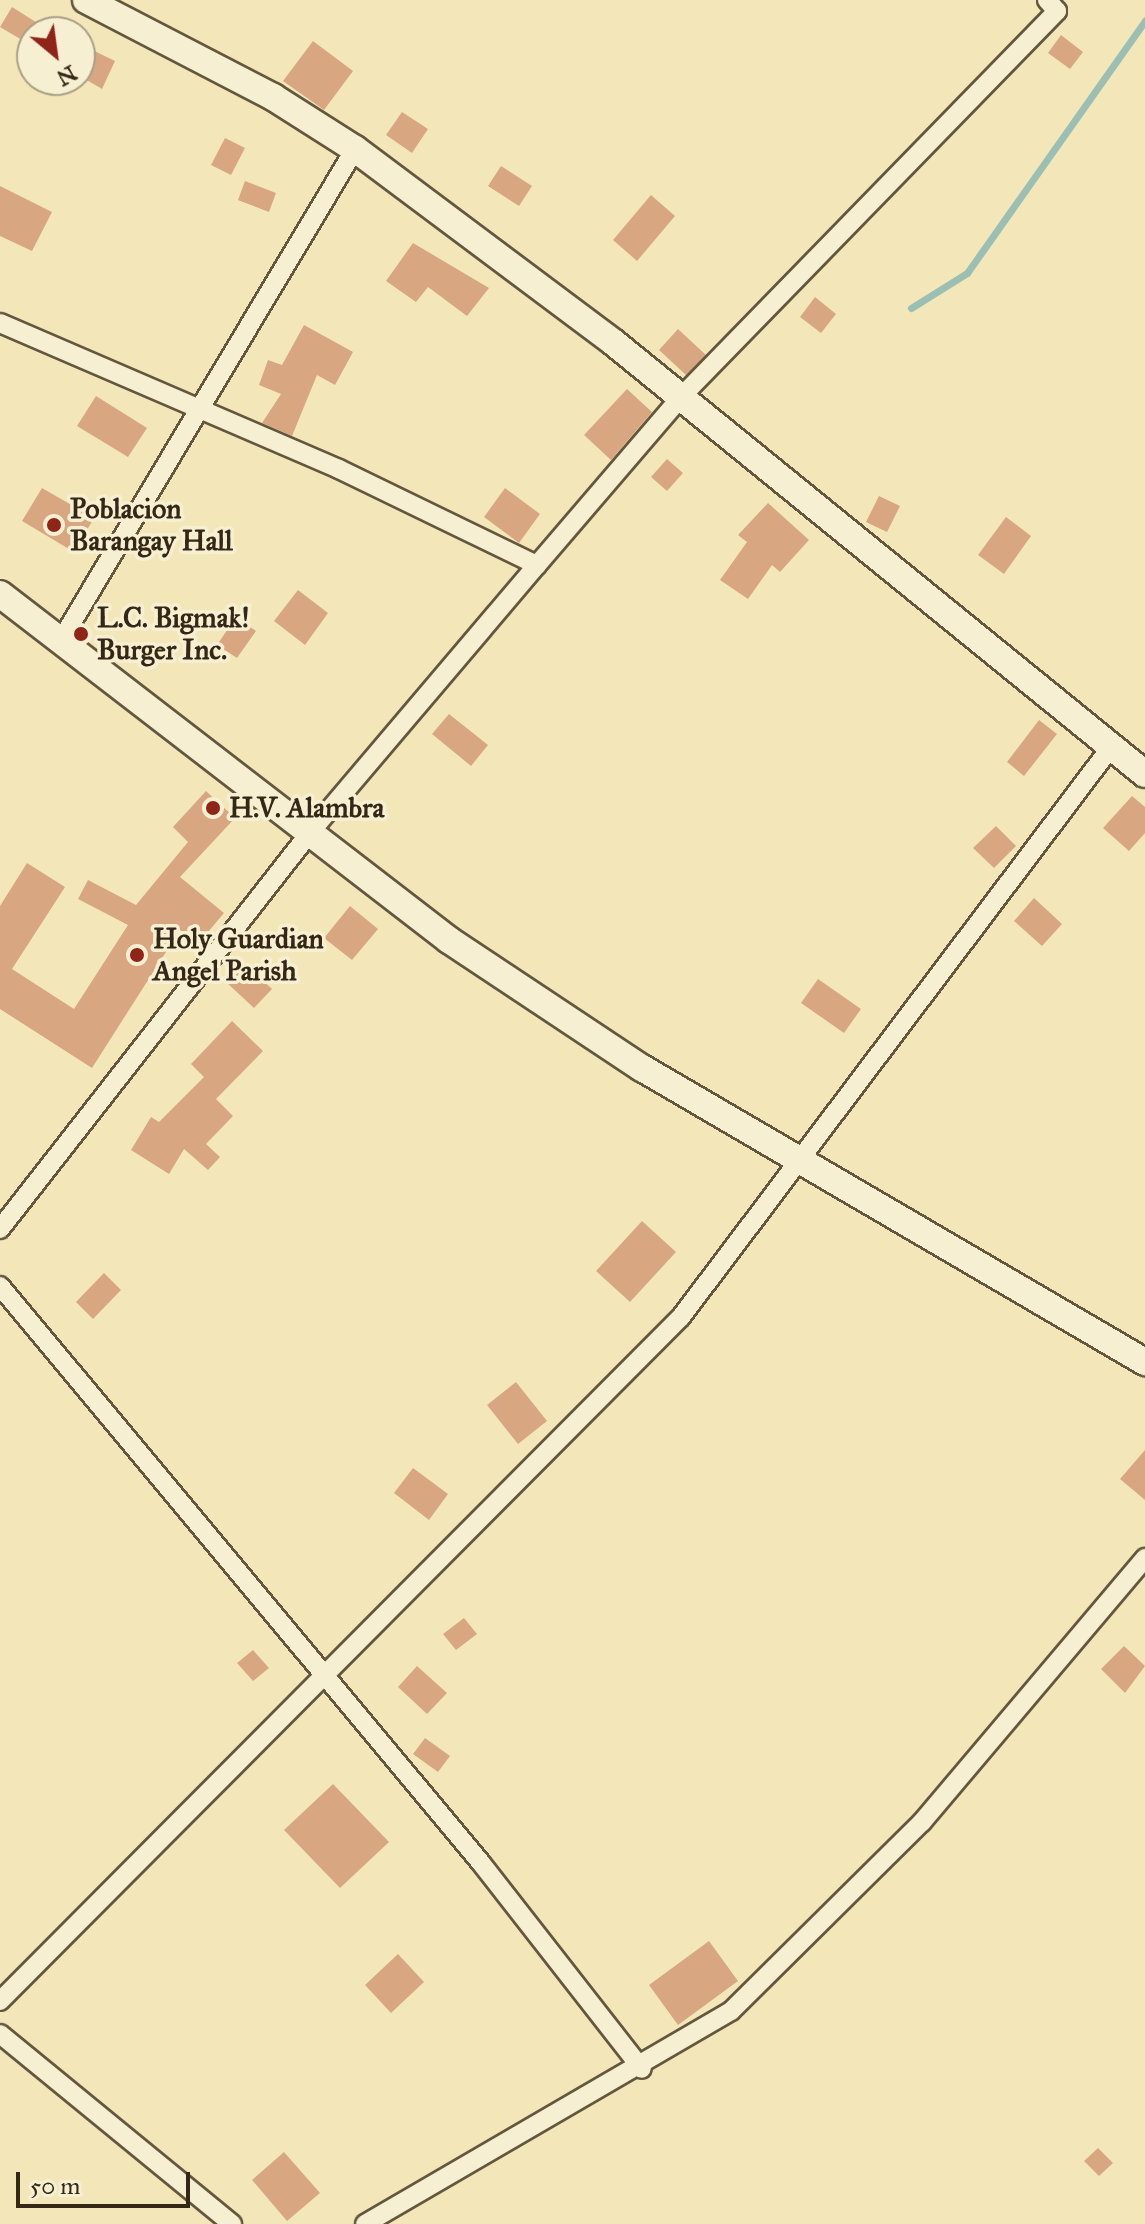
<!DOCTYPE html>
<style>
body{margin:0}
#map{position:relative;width:1145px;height:2224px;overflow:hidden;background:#f3e7ba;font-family:"IM FELL Great Primer",serif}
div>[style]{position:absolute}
.stream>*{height:7px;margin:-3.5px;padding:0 3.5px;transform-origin:3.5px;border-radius:3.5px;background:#9bbfb3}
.building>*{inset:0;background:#d8a781}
.roads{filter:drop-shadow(2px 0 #64573e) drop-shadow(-2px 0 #64573e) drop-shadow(0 2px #64573e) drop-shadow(0 -2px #64573e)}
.street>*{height:18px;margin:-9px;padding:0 9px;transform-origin:9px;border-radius:9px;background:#f7efd2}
.secondary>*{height:26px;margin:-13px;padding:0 13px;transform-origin:13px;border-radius:13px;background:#f7efd2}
.dots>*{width:22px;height:22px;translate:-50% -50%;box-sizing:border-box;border:4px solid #f7efd2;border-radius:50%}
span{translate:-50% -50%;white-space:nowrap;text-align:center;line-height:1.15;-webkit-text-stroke:7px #f7efd2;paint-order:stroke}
.poi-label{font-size:28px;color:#342715;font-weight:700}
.left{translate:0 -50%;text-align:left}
.north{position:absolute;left:16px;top:16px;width:80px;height:80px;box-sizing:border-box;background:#f7efd2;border:2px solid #a99f86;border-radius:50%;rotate:151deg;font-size:22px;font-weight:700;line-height:32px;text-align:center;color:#342715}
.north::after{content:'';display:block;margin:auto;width:28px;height:36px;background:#8f2418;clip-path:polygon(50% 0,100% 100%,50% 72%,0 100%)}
.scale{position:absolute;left:16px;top:2172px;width:174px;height:36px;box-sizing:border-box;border:4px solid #342715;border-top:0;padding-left:10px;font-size:24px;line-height:28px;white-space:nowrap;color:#342715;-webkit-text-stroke:6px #f7efd2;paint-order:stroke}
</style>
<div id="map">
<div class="stream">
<div style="left:911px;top:308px;width:66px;rotate:-32deg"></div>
<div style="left:967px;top:273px;width:309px;rotate:-54.8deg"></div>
</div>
<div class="building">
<div style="clip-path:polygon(12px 7px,39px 24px,27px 43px,0 27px)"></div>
<div style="clip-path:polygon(1061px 35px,1083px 52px,1070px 69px,1048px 53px)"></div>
<div style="clip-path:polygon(313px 41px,353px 71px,324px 110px,283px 81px)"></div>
<div style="clip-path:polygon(80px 44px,115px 61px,102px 89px,80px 76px)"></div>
<div style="clip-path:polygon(402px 112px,428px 129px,412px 153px,386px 135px)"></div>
<div style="clip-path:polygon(225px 138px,245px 148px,231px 175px,211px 165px)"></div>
<div style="clip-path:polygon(501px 166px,532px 186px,519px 206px,488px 186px)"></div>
<div style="clip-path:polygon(245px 181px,276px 193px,269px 212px,238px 200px)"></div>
<div style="clip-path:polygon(0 186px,52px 212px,32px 251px,0 236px)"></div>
<div style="clip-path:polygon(651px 195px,675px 216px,637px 261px,613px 240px)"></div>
<div style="clip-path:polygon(413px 243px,489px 288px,467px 316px,428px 287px,416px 302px,386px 281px)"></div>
<div style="clip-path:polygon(815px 297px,836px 314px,821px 333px,800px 317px)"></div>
<div style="clip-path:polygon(304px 325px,353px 352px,335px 385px,317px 375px,292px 436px,262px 423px,281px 394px,259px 385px,268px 360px,282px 365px)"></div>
<div style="clip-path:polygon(678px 329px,706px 355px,686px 375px,659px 350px)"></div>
<div style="clip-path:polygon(627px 389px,652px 412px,611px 460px,584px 435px)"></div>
<div style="clip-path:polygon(96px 396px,147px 428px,128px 457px,77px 426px)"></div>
<div style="clip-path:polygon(667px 459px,683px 473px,667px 491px,651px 477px)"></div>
<div style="clip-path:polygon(42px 488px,94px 518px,74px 552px,22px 521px)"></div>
<div style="clip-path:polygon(505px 488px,540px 514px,519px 543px,484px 517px)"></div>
<div style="clip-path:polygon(879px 496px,900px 506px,887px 532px,866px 522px)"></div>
<div style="clip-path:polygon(768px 503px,809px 540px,780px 572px,772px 565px,748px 599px,720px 580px,747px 542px,738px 535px)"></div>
<div style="clip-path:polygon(1006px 517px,1031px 536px,1004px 574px,978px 555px)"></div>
<div style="clip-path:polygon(298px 590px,328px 613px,305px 645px,274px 621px)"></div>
<div style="clip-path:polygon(236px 617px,256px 631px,237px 658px,217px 645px)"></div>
<div style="clip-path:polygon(449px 714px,488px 745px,471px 766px,432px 734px)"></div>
<div style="clip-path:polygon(1039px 720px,1057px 734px,1024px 776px,1007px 762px)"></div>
<div style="clip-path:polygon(206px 791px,235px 818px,180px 877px,224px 913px,198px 944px,180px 930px,92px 1068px,0 1009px,0 906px,27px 863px,65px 887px,12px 969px,74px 1009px,128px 925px,78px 899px,88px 880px,136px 905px,188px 842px,173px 827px)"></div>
<div style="clip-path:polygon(1132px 796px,1145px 807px,1145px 833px,1129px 851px,1103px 828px)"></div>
<div style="clip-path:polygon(996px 826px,1016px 846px,994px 868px,973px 848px)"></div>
<div style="clip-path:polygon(1034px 898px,1062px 924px,1042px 946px,1014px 921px)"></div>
<div style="clip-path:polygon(350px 906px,378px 929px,352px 960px,324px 938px)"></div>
<div style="clip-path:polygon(244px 963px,272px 989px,254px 1008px,226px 982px)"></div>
<div style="clip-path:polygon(818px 979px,861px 1009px,844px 1033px,801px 1003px)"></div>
<div style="clip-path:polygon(232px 1021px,263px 1051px,216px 1099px,233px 1116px,206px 1144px,220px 1157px,208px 1170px,184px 1149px,169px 1174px,131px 1150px,151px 1117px,159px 1122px,204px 1077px,191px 1064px)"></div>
<div style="clip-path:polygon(642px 1221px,676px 1252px,630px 1302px,596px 1271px)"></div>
<div style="clip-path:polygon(104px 1273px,121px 1290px,93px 1319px,76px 1302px)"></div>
<div style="clip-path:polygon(516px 1382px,547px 1421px,518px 1444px,487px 1405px)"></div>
<div style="clip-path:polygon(1145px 1450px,1145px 1500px,1120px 1479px)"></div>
<div style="clip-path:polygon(413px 1468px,448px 1494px,429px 1520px,394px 1493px)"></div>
<div style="clip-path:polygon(464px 1618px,477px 1634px,456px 1650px,443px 1634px)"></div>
<div style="clip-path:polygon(1124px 1646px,1145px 1666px,1125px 1693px,1101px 1669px)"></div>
<div style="clip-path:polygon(253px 1650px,269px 1668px,253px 1681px,237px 1663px)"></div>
<div style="clip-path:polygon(417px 1666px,447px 1693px,427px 1714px,398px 1687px)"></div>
<div style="clip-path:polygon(425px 1738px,450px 1756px,438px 1772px,413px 1754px)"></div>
<div style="clip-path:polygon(333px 1784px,389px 1842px,340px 1888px,284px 1830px)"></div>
<div style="clip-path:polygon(709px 1941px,738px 1981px,678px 2025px,649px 1985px)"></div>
<div style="clip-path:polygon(398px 1954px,424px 1982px,391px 2013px,365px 1985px)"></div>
<div style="clip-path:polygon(1098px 2148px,1113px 2163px,1099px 2176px,1084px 2161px)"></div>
<div style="clip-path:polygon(284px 2152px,320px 2193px,287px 2221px,252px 2180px)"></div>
</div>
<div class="roads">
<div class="street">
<div style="left:0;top:323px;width:369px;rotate:23.3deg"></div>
<div style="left:339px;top:469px;width:220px;rotate:25.9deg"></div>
<div style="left:60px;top:642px;width:575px;rotate:-59.1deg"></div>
<div style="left:0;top:1229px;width:500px;rotate:-51.98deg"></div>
<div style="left:308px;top:835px;width:354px;rotate:-49.7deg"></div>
<div style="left:537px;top:565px;width:221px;rotate:-49.4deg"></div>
<div style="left:681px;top:397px;width:539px;rotate:-45.75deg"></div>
<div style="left:1057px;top:11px;width:15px;rotate:-132deg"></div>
<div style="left:0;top:1286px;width:751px;rotate:50.18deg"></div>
<div style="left:481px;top:1863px;width:261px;rotate:52deg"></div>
<div style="left:0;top:2001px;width:965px;rotate:-45.13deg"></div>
<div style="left:681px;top:1317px;width:714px;rotate:-52.97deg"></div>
<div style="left:0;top:2034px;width:300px;rotate:39.3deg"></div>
<div style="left:365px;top:2224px;width:423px;rotate:-30.2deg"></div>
<div style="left:731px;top:2011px;width:269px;rotate:-44.7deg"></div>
<div style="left:922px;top:1822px;width:346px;rotate:-49.8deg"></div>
</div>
<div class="secondary">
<div style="left:86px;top:0;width:211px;rotate:27.4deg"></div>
<div style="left:273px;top:97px;width:97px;rotate:32.4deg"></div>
<div style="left:355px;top:149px;width:322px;rotate:36.8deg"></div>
<div style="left:613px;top:342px;width:685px;rotate:39.08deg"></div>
<div style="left:0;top:594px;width:567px;rotate:37.62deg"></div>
<div style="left:449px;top:940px;width:232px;rotate:33.6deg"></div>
<div style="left:642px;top:1068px;width:583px;rotate:30.31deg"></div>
</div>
</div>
<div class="dots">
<div style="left:54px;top:525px;background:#8f2418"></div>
<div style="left:81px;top:634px;background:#8f2418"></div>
<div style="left:213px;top:808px;background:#8f2418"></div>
<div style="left:137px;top:955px;background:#8f2418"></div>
</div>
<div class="poi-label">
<span class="left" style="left:70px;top:525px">Poblacion<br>Barangay Hall</span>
<span class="left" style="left:97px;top:634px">L.C. Bigmak!<br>Burger Inc.</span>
<span class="left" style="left:229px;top:808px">H.V. Alambra</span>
<span class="left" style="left:153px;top:955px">Holy Guardian<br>Angel Parish</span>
</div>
<div class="north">N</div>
<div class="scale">50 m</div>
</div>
